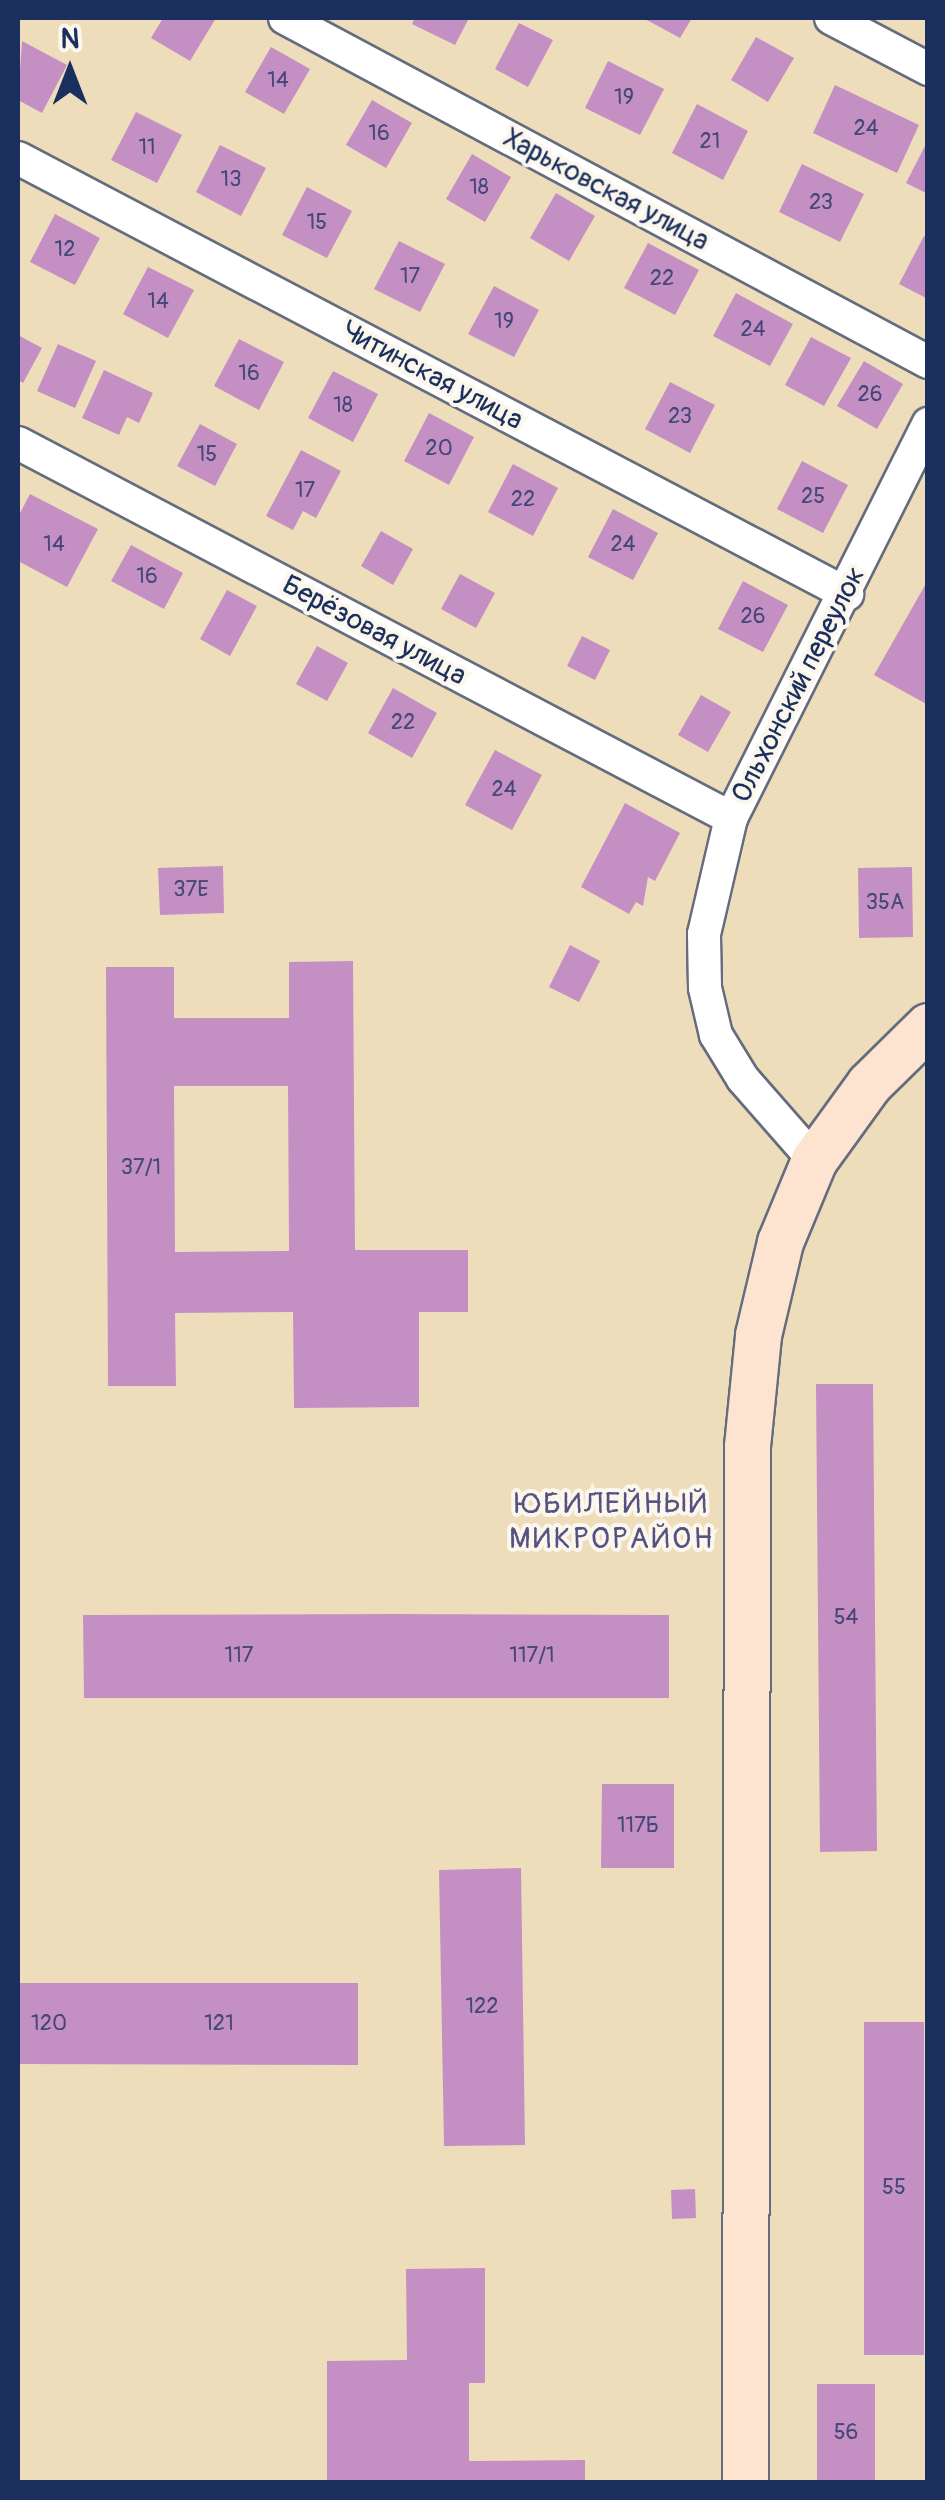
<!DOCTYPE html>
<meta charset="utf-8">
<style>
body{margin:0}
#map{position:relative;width:945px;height:2500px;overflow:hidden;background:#eeddba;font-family:Pangolin,sans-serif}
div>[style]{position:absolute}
.building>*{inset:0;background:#c490c4}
.roads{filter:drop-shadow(2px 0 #656c7e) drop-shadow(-2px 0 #656c7e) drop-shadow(0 2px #656c7e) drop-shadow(0 -2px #656c7e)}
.street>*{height:32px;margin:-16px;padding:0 16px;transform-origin:16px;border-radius:16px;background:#fff}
.secondary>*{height:45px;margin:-22.5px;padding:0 22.5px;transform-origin:22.5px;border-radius:22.5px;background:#fde4d1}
span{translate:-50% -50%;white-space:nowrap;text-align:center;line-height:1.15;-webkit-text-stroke:8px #fbf7ec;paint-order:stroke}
.number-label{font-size:22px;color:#454778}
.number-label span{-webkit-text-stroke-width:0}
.street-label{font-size:28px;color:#1b2f5e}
.neighbourhood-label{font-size:30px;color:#565182;letter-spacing:2.5px}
.frame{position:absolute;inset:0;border:20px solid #1b2f5e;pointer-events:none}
.north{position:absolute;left:20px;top:20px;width:100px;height:100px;-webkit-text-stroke:8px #fbf7ec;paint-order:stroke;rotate:0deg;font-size:28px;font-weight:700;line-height:40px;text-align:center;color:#1b2f5e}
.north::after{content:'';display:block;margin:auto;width:35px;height:45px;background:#1b2f5e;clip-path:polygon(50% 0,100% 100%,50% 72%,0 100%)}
</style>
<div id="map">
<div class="building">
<div style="clip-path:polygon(163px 18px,216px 18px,190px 61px,151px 38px)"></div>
<div style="clip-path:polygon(415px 18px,469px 18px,455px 45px,412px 24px)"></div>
<div style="clip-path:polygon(643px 18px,692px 18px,680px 38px)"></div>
<div style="clip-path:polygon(519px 23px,553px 40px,528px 87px,495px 69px)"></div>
<div style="clip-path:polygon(756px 37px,794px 58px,768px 102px,731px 80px)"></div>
<div style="clip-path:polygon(22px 41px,67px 65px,42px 113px,18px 100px)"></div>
<div style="clip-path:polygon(271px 47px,310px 69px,284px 114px,245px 92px)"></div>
<div style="clip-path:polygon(608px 61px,664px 89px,640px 135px,585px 108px)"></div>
<div style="clip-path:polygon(835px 85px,919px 125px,897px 173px,813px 133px)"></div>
<div style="clip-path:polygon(372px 100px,412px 123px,386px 168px,346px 145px)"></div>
<div style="clip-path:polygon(697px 104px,748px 131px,723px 180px,672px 153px)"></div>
<div style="clip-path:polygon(136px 112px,182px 135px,157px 183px,111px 160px)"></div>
<div style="clip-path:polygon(928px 140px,928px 194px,906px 183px)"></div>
<div style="clip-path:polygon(220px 145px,266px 168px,241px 216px,196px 192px)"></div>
<div style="clip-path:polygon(472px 154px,511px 177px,485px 222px,446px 199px)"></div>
<div style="clip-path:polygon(802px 164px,864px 194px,840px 242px,779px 212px)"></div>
<div style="clip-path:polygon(307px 187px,352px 211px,327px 258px,282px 235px)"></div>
<div style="clip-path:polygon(556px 193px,595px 216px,569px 261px,530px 238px)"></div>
<div style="clip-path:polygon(55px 214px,100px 238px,75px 285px,30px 262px)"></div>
<div style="clip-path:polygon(924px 236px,928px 238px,928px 299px,899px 284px)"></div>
<div style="clip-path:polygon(399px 241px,445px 264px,420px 312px,374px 289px)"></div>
<div style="clip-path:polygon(648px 243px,699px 270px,675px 315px,624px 288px)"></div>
<div style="clip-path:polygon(148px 267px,194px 290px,168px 338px,123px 314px)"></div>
<div style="clip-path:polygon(494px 286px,539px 310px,514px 357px,468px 334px)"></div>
<div style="clip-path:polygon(736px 293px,793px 324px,770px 366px,713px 336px)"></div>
<div style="clip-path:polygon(18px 335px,42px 348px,23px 383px,18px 380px)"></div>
<div style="clip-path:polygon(811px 337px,851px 358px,824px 406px,785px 385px)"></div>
<div style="clip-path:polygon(239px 339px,284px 362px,259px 410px,214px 386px)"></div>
<div style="clip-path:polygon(58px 344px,96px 361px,75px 408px,37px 391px)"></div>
<div style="clip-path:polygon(864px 361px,903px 384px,877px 429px,837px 406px)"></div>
<div style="clip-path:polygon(104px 370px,153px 393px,139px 423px,127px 417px,119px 435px,82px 418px)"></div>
<div style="clip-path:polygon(333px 371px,378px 394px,353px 442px,308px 418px)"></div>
<div style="clip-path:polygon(670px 382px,715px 405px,690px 453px,645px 429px)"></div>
<div style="clip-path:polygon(429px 413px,474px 437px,449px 485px,404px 461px)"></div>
<div style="clip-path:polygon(200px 424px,237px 444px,215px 486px,177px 466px)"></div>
<div style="clip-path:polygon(301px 450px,341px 471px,316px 518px,303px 511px,293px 530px,266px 516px)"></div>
<div style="clip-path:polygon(802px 461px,848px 485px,823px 533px,777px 509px)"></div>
<div style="clip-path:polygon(513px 464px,558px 488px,533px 536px,488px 512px)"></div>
<div style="clip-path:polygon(30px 494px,98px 529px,67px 587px,18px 561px,18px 517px)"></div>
<div style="clip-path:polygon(613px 509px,658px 533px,633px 580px,588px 557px)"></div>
<div style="clip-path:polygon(381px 531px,413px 549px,393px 585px,361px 566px)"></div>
<div style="clip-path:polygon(131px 545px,183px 573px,164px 609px,111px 581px)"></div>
<div style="clip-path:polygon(460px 574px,495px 593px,476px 628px,441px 609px)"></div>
<div style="clip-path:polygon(928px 580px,928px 705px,874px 675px)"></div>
<div style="clip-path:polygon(743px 581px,788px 605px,763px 652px,718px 629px)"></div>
<div style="clip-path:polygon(227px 590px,257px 606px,230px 656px,200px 639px)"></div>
<div style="clip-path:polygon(582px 636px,610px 650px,595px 680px,567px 666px)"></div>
<div style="clip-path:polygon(317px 646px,348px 663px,327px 701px,296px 684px)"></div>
<div style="clip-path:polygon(393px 688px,437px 713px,412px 758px,368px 733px)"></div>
<div style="clip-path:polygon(701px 695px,731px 712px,708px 752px,678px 735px)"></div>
<div style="clip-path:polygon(495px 750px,542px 775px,512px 830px,465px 805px)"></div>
<div style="clip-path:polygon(625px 803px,680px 833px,655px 881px,648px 877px,643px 906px,636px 902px,629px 914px,581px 887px)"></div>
<div style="clip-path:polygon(223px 866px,224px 913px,160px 915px,158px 868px)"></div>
<div style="clip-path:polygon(912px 867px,913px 937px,859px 938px,858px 868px)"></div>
<div style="clip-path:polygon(570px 945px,600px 961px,579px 1002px,549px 987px)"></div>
<div style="clip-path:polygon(evenodd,353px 961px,355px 1250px,468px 1250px,468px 1312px,419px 1312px,419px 1407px,294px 1408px,293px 1312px,175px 1313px,176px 1386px,108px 1386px,106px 967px,174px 967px,174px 1018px,289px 1018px,289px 962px,353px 961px,174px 1086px,288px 1086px,289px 1251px,175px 1252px,174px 1086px)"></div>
<div style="clip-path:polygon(816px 1384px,873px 1384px,877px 1851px,820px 1852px)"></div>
<div style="clip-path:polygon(395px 1614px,669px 1615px,669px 1698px,84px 1698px,83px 1615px)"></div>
<div style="clip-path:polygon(602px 1784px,674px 1784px,674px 1868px,601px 1868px)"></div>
<div style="clip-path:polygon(521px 1868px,525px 2145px,444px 2146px,439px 1870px)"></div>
<div style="clip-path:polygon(18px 1983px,358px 1983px,358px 2065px,18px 2064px)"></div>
<div style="clip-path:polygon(864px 2022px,924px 2022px,924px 2355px,864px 2355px)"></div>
<div style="clip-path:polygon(695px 2189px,696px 2218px,672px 2219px,671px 2190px)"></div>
<div style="clip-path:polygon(485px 2268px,485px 2383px,469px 2383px,469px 2461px,585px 2460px,585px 2482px,327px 2482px,327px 2361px,407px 2360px,406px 2269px)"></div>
<div style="clip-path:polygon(817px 2384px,875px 2384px,875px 2482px,817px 2482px)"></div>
</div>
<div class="roads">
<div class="street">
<div style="left:285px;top:18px;width:729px;rotate:28.15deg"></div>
<div style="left:831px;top:18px;width:110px;rotate:27.7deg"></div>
<div style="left:18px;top:158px;width:937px;rotate:27.74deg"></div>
<div style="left:18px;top:443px;width:806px;rotate:27.74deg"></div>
<div style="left:814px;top:1160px;width:108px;rotate:-131.2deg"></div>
<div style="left:743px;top:1079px;width:52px;rotate:-121.5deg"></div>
<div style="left:716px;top:1035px;width:48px;rotate:-103.2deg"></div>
<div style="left:705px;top:988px;width:54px;rotate:-91.1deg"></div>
<div style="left:704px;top:934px;width:119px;rotate:-76.9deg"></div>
<div style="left:731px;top:818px;width:441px;rotate:-63.4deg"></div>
</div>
<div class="secondary">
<div style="left:745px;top:2482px;width:1036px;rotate:-89.89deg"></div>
<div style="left:747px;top:1446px;width:112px;rotate:-84.3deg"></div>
<div style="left:758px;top:1335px;width:96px;rotate:-76.7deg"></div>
<div style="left:780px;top:1242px;width:89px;rotate:-67.5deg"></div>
<div style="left:814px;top:1160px;width:94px;rotate:-54.1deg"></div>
<div style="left:869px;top:1084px;width:83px;rotate:-44.5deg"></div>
</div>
</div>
<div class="number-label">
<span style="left:278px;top:81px">14</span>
<span style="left:624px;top:98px">19</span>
<span style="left:866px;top:129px">24</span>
<span style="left:379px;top:134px">16</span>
<span style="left:710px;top:142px">21</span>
<span style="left:147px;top:148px">11</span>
<span style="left:231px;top:180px">13</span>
<span style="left:479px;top:188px">18</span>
<span style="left:821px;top:203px">23</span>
<span style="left:317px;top:223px">15</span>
<span style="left:65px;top:250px">12</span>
<span style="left:410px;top:277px">17</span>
<span style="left:662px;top:279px">22</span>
<span style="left:158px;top:302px">14</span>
<span style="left:504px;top:322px">19</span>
<span style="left:753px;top:330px">24</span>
<span style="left:249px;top:374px">16</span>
<span style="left:870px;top:395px">26</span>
<span style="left:343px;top:406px">18</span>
<span style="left:680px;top:417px">23</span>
<span style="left:439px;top:449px">20</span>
<span style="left:207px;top:455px">15</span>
<span style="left:305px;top:491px">17</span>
<span style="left:813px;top:497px">25</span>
<span style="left:523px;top:500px">22</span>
<span style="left:54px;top:545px">14</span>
<span style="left:623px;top:545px">24</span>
<span style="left:147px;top:577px">16</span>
<span style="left:753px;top:617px">26</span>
<span style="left:403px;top:723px">22</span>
<span style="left:504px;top:790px">24</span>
<span style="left:191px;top:890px">37Е</span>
<span style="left:885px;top:903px">35А</span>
<span style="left:141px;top:1168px">37/1</span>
<span style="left:846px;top:1618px">54</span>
<span style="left:239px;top:1656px">117</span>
<span style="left:532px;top:1656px">117/1</span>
<span style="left:638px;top:1826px">117Б</span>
<span style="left:482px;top:2007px">122</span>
<span style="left:49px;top:2024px">120</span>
<span style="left:219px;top:2024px">121</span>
<span style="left:894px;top:2188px">55</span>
<span style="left:846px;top:2433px">56</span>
</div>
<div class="street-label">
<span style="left:606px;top:190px;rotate:28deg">Харьковская улица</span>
<span style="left:432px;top:376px;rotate:28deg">Читинская улица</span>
<span style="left:374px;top:631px;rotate:28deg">Берёзовая улица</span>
<span style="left:799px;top:685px;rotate:-63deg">Ольхонский переулок</span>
</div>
<div class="neighbourhood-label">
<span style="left:612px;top:1521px">ЮБИЛЕЙНЫЙ<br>МИКРОРАЙОН</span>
</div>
<div class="frame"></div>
<div class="north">N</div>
</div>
